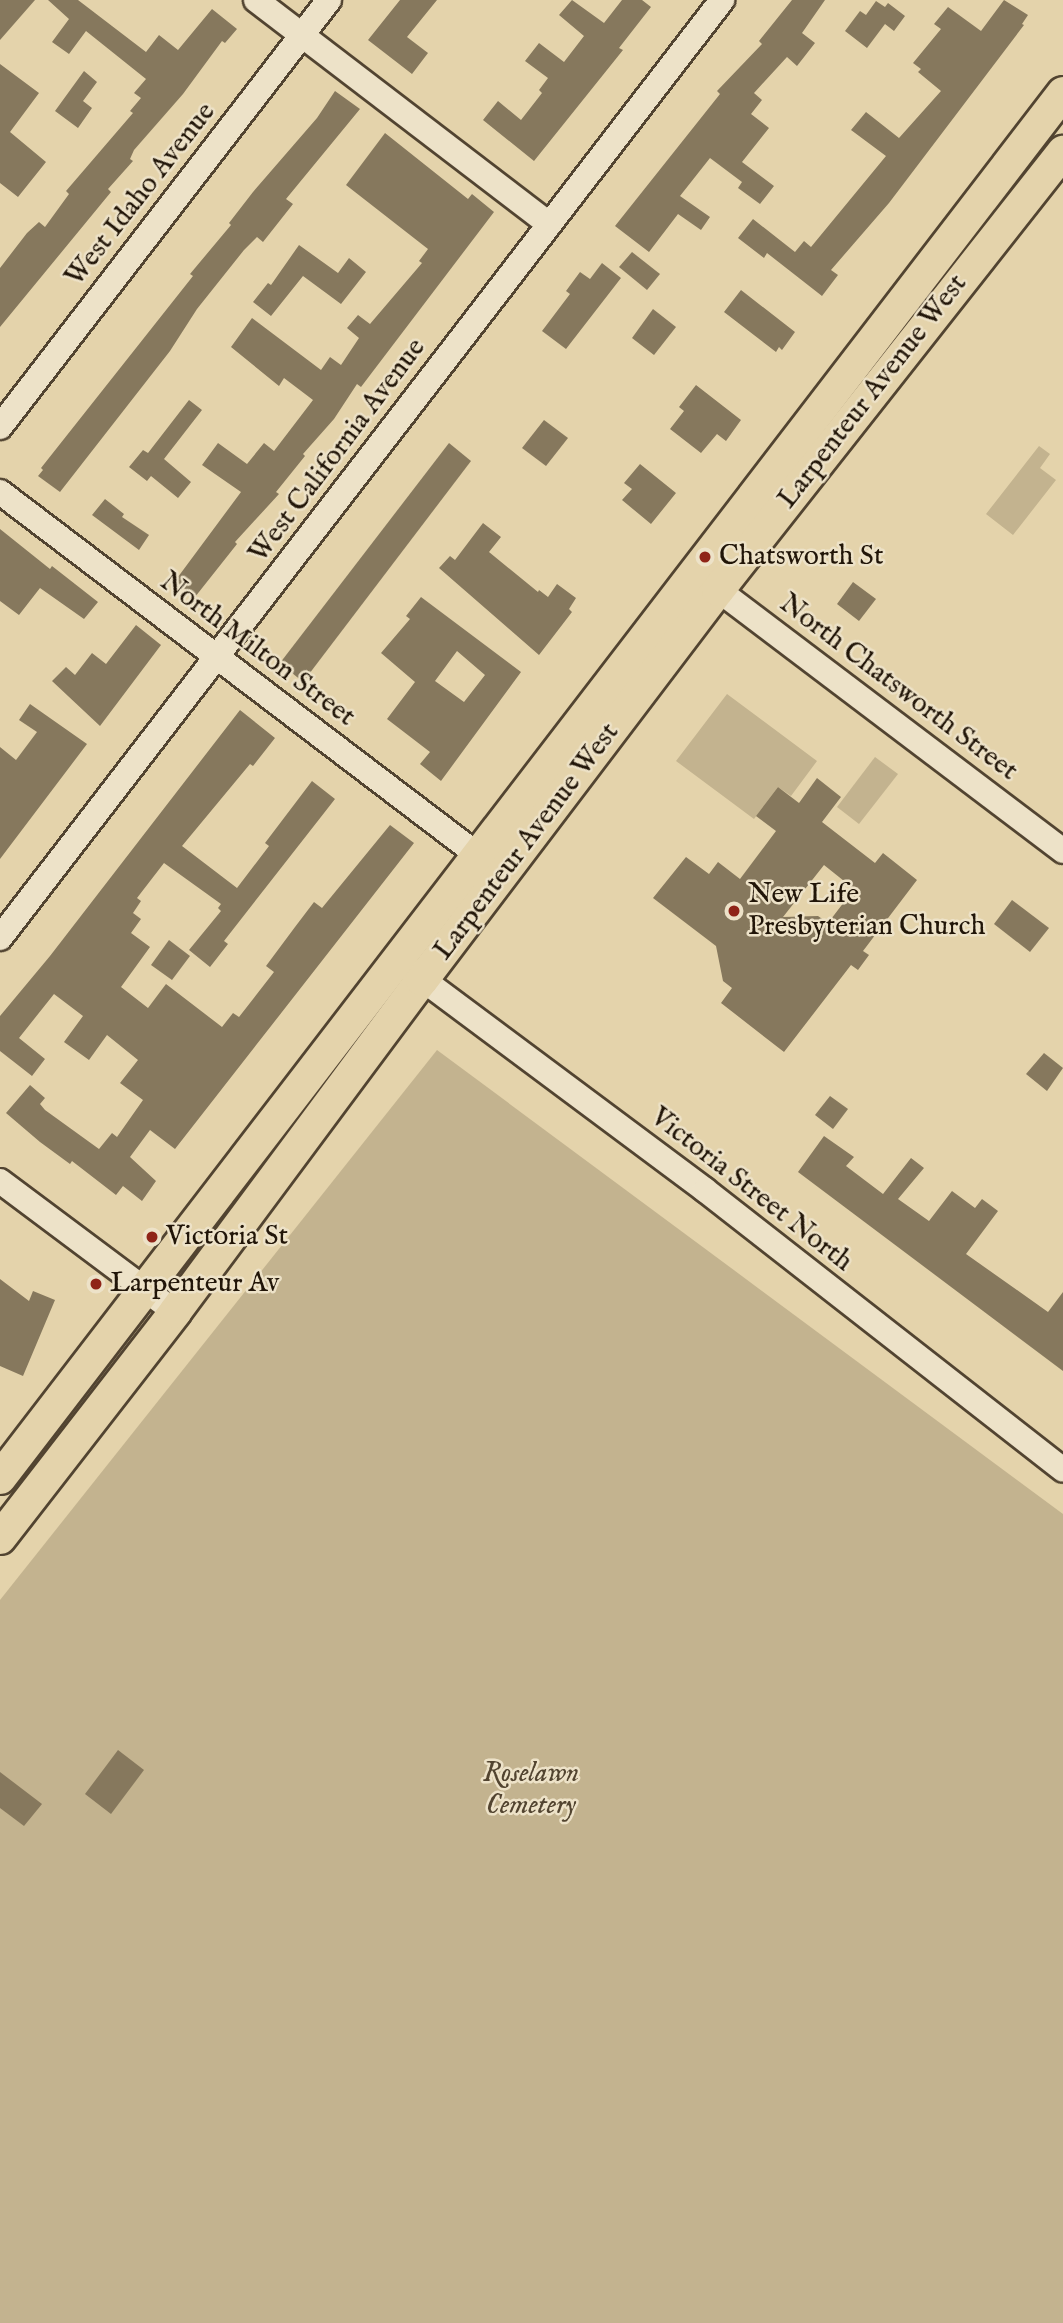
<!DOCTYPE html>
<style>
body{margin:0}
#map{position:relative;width:1063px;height:2323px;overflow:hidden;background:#e4d3ab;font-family:"IM FELL English",serif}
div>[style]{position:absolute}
.green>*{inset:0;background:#c3b38f}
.building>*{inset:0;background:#86785d}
.roads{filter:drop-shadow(2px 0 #524431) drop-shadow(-2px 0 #524431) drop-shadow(0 2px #524431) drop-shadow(0 -2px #524431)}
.minor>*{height:24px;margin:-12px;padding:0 12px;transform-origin:12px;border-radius:12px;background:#ede2c8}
.major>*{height:32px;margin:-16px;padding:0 16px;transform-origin:16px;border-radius:16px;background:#e4d3ab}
.dots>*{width:19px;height:19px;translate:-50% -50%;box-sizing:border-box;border:4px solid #ede2c8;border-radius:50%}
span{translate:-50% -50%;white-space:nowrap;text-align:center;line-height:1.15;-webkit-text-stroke:5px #ede2c8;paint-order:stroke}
.street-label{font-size:28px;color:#211508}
.poi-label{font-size:28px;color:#211508}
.left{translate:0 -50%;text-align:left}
.park-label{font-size:28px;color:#524430;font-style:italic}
</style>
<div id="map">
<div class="green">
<div style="clip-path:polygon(1039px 446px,1050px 454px,1040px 468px,1056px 480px,1013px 535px,986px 514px)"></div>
<div style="clip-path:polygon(727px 694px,817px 761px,791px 796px,778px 787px,754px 819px,676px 761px)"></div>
<div style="clip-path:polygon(875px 757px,898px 774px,859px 824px,837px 807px)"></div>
<div style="clip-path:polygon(437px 1050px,1063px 1514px,1063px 2323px,0 2323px,0 1600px)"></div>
</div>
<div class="building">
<div style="clip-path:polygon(0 0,35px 0,0 40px)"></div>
<div style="clip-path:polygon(48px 0,78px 0,146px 52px,159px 35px,178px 50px,212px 9px,237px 29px,225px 43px,222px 41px,183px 94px,134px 150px,130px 159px,133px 161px,108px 189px,111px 192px,0 327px,0 268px,27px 233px,39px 222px,45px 227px,69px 194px,66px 191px,133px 113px,130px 111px,141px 98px,134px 93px,146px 79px,86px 31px,69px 54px,52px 42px,69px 19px)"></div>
<div style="clip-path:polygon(400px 0,437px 0,407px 37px,428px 53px,412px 74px,368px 40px)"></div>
<div style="clip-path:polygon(572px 0,604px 23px,622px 0,642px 0,651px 7px,619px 48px,623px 50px,534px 161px,483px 120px,498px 101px,521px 120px,542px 93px,539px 90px,548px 78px,525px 61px,539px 43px,564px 62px,584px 36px,559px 15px)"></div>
<div style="clip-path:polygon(792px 0,825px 0,802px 33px,815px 43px,797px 66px,787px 57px,754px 93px,762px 100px,751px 114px,769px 128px,742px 162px,774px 186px,760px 204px,738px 188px,742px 182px,710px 158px,680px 196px,710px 217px,701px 230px,678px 214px,649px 252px,615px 226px,720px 94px,717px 91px,762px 44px,759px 41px)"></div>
<div style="clip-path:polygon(1004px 0,1028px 15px,1022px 24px,1024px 25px,889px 203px,831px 270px,838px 275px,822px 296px,767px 253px,764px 258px,738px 238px,753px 219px,795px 252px,804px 241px,811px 247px,886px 156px,851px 130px,866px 112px,899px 138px,941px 91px,918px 72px,921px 69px,913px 63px,941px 29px,934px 24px,948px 7px,981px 31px)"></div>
<div style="clip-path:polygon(876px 1px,885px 7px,888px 3px,905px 16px,894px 31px,885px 24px,867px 48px,845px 31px,860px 11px,866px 15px)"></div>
<div style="clip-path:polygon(0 64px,39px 93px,10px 132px,46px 162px,18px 197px,0 183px)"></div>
<div style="clip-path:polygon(84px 71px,97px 82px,83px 101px,92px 108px,78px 128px,55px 111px)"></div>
<div style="clip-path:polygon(335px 91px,360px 109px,286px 199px,293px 204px,263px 242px,257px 237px,244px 250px,197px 309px,170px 351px,60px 492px,38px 476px,43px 470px,41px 468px,193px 276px,190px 274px,231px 225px,229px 223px,253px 192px,317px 118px)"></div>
<div style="clip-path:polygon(385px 133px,468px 199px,472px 194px,494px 212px,361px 387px,357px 384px,334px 419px,303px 454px,305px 456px,276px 492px,279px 494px,235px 542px,237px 544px,195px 597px,175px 581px,241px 492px,202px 465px,218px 443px,247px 464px,264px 443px,274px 451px,313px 400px,284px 378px,279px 386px,231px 347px,252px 318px,321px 370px,330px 357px,341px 365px,359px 338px,347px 328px,358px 315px,370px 324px,422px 263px,419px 261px,428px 249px,346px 185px)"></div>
<div style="clip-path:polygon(299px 245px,338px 273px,349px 258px,366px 272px,341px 304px,303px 276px,271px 316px,253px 302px,268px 283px,271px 285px)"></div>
<div style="clip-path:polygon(632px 252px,660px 274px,647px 290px,619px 267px)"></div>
<div style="clip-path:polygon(602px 263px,621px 278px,566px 349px,542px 331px,570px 294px,566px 291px,580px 272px,590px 279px)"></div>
<div style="clip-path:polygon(741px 290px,795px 332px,782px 350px,779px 347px,776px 352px,724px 312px)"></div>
<div style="clip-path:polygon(653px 309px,676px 327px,654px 355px,632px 338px)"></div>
<div style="clip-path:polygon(696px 385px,741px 420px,726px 441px,717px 434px,701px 453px,670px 429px,684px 411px,679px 407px)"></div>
<div style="clip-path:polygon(189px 400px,202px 410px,164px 459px,191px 482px,178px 498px,151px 476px,147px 481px,129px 467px,143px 450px,148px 453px)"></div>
<div style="clip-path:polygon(544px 420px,568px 438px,546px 466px,522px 448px)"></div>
<div style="clip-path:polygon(449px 443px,471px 461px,303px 682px,280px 663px)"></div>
<div style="clip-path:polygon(640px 464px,676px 493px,651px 524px,622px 500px,632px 489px,624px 483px)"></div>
<div style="clip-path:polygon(105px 499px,124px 514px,122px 517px,149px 535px,139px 550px,92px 515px)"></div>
<div style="clip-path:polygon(483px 523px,501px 537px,489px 552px,538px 592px,539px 590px,548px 597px,557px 584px,576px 598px,569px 609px,572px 612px,539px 655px,439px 568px,450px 556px,455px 560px)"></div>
<div style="clip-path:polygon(0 529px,50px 569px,52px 566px,98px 602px,84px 619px,40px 588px,19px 615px,0 601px)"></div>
<div style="clip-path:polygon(853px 582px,876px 599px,859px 621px,837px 604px)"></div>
<div style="clip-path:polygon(evenodd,421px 597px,521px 672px,441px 781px,420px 764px,430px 752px,387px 719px,415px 682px,381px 653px,410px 619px,406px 616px,421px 597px,457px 651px,485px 675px,464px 702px,435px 681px,457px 651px)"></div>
<div style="clip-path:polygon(136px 625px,161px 645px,100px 726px,52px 681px,66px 667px,75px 675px,92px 653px,106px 664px)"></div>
<div style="clip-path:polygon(30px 704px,87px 744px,0 859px,0 747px,16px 760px,37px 732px,19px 720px)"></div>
<div style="clip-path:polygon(240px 710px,275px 738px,253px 766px,250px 764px,182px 846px,237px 888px,269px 846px,265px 843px,312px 781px,335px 799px,224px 941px,228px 944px,210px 967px,189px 950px,221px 911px,218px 908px,221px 904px,164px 863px,137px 898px,141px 901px,133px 913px,141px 919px,131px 933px,150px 947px,121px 987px,148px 1008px,166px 984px,222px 1027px,233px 1013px,239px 1017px,274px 972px,266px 966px,295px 927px,314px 902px,322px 908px,390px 825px,414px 843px,175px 1149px,150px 1130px,130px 1157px,156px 1181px,142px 1201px,123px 1186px,116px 1195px,72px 1161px,70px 1164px,40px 1142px,6px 1113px,30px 1085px,45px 1098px,40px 1104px,45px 1110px,99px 1149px,112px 1133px,117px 1137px,143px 1100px,120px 1083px,138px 1060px,107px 1035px,89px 1060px,64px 1042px,83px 1016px,54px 994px,19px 1038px,45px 1059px,32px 1076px,0 1051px,0 1016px,50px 956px)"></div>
<div style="clip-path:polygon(evenodd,817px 778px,841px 797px,822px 822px,875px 863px,883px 853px,917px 880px,863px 951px,869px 955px,858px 970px,851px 965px,784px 1052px,721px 1003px,732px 988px,723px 981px,716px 946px,653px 898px,686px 857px,709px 874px,718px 862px,740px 879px,776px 831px,756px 816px,778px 787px,799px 803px,817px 778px,824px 865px,854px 889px,828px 923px,818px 916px,783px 917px,824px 865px)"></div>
<div style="clip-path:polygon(1012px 900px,1049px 928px,1030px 952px,994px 924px)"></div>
<div style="clip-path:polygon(169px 940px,190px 956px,172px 980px,151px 965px)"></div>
<div style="clip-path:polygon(1044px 1053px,1063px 1068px,1047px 1091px,1026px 1074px)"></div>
<div style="clip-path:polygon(830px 1096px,848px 1109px,833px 1129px,815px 1115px)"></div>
<div style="clip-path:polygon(824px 1136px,854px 1157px,846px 1166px,883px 1194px,911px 1158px,924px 1168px,898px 1199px,929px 1221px,952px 1191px,975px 1208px,982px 1199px,998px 1211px,966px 1254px,1048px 1312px,1063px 1292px,1063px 1371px,798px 1172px)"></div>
<div style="clip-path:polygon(0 1279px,29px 1301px,33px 1291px,55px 1300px,23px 1376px,0 1366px)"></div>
<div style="clip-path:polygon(118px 1750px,144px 1770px,111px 1814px,85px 1794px)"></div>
<div style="clip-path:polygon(0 1772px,42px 1804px,24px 1826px,0 1808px)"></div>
</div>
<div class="roads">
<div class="minor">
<div style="left:256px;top:0;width:369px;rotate:37.4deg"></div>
<div style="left:0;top:427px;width:539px;rotate:-52.39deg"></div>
<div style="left:0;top:492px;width:602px;rotate:37.23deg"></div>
<div style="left:705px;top:580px;width:449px;rotate:37.1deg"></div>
<div style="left:0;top:938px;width:1184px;rotate:-52.41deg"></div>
<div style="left:410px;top:970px;width:368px;rotate:36.7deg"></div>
<div style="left:705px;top:1190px;width:454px;rotate:38deg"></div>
<div style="left:0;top:1181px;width:219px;rotate:36.8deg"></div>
</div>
<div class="major">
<div style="left:0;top:1478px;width:1746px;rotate:-52.49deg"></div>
<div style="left:0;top:1538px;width:286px;rotate:-52.2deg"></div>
<div style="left:175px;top:1312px;width:414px;rotate:-53.4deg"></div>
<div style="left:422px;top:980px;width:490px;rotate:-52.8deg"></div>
<div style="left:718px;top:590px;width:558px;rotate:-51.77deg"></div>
</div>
</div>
<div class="dots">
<div style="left:705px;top:557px;background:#8f2418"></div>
<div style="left:734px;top:911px;background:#8f2418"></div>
<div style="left:152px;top:1237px;background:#8f2418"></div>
<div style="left:96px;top:1284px;background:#8f2418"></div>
</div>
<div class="street-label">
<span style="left:141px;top:195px;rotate:-52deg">West Idaho Avenue</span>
<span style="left:873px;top:392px;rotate:-52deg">Larpenteur Avenue West</span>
<span style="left:338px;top:451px;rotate:-53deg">West California Avenue</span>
<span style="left:257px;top:650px;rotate:37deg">North Milton Street</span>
<span style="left:898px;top:688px;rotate:37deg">North Chatsworth Street</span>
<span style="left:527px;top:842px;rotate:-53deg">Larpenteur Avenue West</span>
<span style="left:751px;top:1190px;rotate:38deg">Victoria Street North</span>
</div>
<div class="poi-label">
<span class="left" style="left:719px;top:557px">Chatsworth St</span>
<span class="left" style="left:748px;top:911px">New Life<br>Presbyterian Church</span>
<span class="left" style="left:166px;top:1237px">Victoria St</span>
<span class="left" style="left:110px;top:1284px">Larpenteur Av</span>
</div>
<div class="park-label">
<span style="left:531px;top:1790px">Roselawn<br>Cemetery</span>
</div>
</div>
